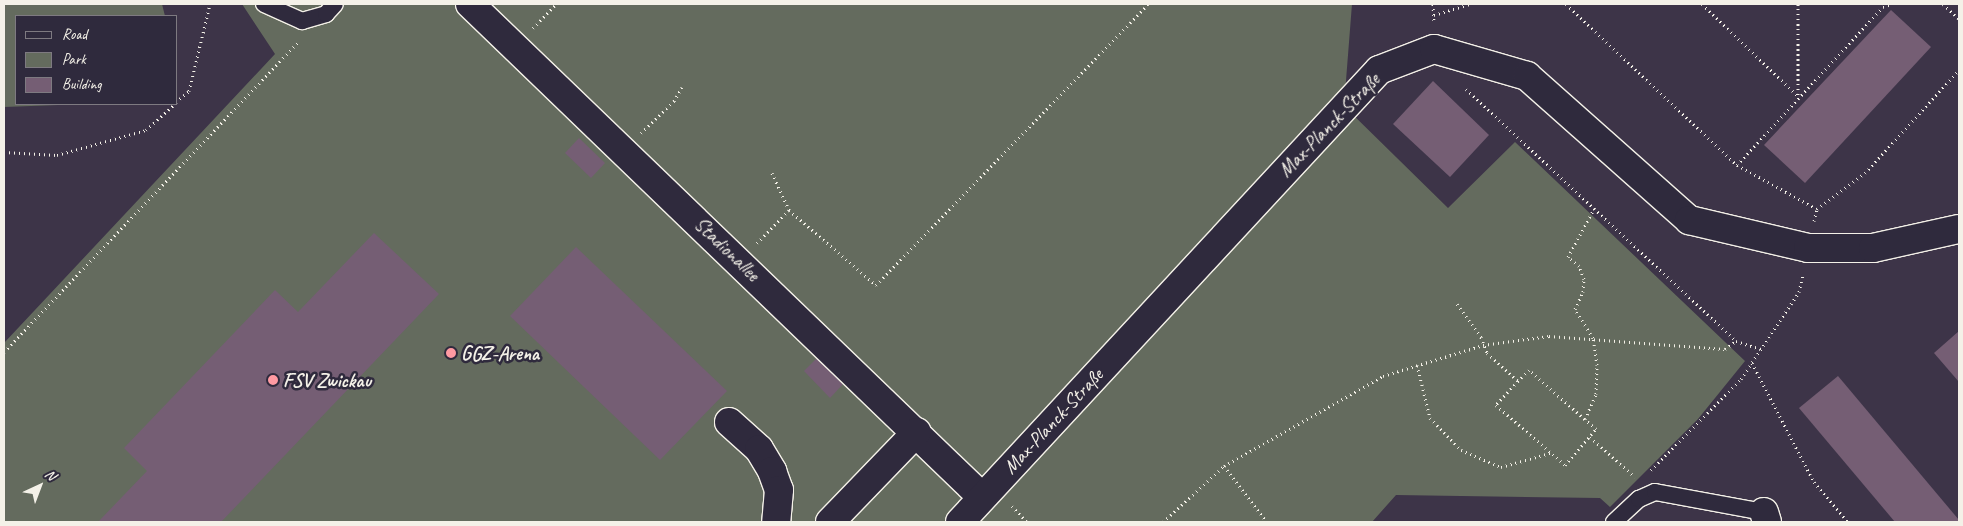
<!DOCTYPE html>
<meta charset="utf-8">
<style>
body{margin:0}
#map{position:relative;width:1963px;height:526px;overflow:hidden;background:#3d3448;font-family:Caveat,sans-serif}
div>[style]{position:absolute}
.green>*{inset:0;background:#646b5e}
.building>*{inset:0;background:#755e74}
.path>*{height:3px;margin-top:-1.5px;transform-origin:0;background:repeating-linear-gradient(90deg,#f4f1e8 0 1px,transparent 0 5px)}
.roads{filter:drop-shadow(1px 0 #f4f1e8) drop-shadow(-1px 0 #f4f1e8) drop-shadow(0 1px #f4f1e8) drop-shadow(0 -1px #f4f1e8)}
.lane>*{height:16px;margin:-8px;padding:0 8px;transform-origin:8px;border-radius:8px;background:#2f2a3d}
.street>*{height:28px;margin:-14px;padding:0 14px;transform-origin:14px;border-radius:14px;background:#2f2a3d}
.dots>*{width:14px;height:14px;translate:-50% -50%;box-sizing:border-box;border:2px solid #2f2a3d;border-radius:50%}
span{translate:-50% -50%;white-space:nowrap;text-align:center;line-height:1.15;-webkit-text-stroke:5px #2f2a3d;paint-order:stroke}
.street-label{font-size:20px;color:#f4f1e8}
.poi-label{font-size:20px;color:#f4f1e8;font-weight:700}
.left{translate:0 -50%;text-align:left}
.frame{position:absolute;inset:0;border:5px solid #f4f1e8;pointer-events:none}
.legend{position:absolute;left:15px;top:15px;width:162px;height:90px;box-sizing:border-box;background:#2f2a3d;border:1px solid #7e7a81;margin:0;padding:6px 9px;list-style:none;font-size:15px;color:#f4f1e8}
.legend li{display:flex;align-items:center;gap:10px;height:25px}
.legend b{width:25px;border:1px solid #7e7a81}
.north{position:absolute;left:15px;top:461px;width:50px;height:50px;-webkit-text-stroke:4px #2f2a3d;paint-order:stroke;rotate:43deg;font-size:14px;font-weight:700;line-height:20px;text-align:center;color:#f4f1e8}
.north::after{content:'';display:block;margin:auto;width:18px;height:22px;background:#f4f1e8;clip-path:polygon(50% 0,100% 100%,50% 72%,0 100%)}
</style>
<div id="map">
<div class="green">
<div style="clip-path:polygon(4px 4px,162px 4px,165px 16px,16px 16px,16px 104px,85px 104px,4px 107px)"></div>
<div style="clip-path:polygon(242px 4px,1352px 4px,1344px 106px,1448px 208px,1515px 142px,1745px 361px,1698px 419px,1610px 507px,1600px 498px,1396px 495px,1372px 522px,4px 522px,4px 343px,275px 54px)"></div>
</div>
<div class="building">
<div style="clip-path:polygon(1891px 10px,1931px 47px,1805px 183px,1764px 145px)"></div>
<div style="clip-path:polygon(1433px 81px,1489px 135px,1450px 177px,1393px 124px)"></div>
<div style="clip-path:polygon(579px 138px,605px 163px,591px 178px,565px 153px)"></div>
<div style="clip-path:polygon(374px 233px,439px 294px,221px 522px,98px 522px,147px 471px,124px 448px,275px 290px,298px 312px)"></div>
<div style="clip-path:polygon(576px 247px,727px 391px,660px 460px,510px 316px)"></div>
<div style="clip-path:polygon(1959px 331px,1959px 382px,1934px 353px)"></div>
<div style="clip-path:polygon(818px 357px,844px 383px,830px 398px,804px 371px)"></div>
<div style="clip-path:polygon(1838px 376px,1959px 520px,1959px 522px,1895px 522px,1799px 408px)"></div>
</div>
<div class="path">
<div style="left:1433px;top:4px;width:19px;rotate:87deg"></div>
<div style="left:1566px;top:4px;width:235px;rotate:43.3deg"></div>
<div style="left:1737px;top:165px;width:91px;rotate:28.8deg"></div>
<div style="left:1817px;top:209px;width:60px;rotate:-36.9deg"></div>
<div style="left:1865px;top:173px;width:139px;rotate:-47.6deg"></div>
<div style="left:1702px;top:4px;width:133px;rotate:43.8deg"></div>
<div style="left:1798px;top:4px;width:92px;rotate:90deg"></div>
<div style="left:1943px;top:4px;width:22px;rotate:43deg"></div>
<div style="left:1434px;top:15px;width:39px;rotate:-17deg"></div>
<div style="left:533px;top:28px;width:33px;rotate:-46deg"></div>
<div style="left:1466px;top:89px;width:369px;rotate:43deg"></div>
<div style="left:1736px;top:341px;width:26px;rotate:18deg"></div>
<div style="left:176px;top:102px;width:17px;rotate:-40deg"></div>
<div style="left:189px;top:91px;width:89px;rotate:-76.4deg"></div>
<div style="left:641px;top:133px;width:46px;rotate:-44.1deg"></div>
<div style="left:674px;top:101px;width:16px;rotate:-60deg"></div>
<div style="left:4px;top:152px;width:53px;rotate:3.2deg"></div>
<div style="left:57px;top:155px;width:92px;rotate:-15.7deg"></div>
<div style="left:146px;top:130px;width:39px;rotate:-42deg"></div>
<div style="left:1737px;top:165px;width:215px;rotate:-47.3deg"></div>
<div style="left:1883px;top:7px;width:9px;rotate:-21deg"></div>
<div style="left:772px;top:173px;width:41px;rotate:65.3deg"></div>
<div style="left:1814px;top:221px;width:12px;rotate:-76deg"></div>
<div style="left:757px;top:243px;width:46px;rotate:-45.9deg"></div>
<div style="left:789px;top:210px;width:115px;rotate:40.8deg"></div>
<div style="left:876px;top:285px;width:391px;rotate:-45.9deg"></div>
<div style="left:1457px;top:304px;width:41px;rotate:54deg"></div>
<div style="left:1481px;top:337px;width:17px;rotate:69deg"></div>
<div style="left:1487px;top:353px;width:42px;rotate:42.1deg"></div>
<div style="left:1518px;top:381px;width:33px;rotate:133deg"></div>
<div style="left:1496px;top:405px;width:91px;rotate:41deg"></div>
<div style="left:1565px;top:465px;width:48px;rotate:-49.3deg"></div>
<div style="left:1596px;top:429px;width:89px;rotate:-138.6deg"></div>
<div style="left:1529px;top:370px;width:16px;rotate:135deg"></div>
<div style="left:4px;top:352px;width:426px;rotate:-46.5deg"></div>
<div style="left:1752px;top:363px;width:134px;rotate:62.5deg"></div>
<div style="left:1814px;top:482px;width:52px;rotate:49.6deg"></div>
<div style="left:1417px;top:365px;width:55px;rotate:76.2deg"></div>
<div style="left:1430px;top:418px;width:45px;rotate:45.9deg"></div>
<div style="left:1461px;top:450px;width:43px;rotate:23deg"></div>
<div style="left:1501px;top:467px;width:51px;rotate:-15.9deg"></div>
<div style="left:1585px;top:419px;width:27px;rotate:-66deg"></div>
<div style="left:1596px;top:394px;width:29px;rotate:-88deg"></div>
<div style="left:1597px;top:365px;width:27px;rotate:-98deg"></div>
<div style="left:1593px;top:338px;width:34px;rotate:-122deg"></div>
<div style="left:1575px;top:309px;width:19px;rotate:-65deg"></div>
<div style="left:1583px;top:292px;width:13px;rotate:-86deg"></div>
<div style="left:1584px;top:279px;width:14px;rotate:-111deg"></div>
<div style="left:1579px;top:266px;width:14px;rotate:-141deg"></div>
<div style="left:1568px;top:257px;width:55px;rotate:-61.6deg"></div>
<div style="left:1590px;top:437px;width:60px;rotate:41.6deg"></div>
<div style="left:1224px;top:466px;width:71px;rotate:52.5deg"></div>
<div style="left:1651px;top:470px;width:128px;rotate:-45.3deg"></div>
<div style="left:1741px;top:379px;width:105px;rotate:-56.3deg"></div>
<div style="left:1799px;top:292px;width:18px;rotate:-77deg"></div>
<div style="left:1012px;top:506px;width:22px;rotate:47deg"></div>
<div style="left:1163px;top:522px;width:83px;rotate:-42.6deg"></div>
<div style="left:1224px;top:466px;width:183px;rotate:-29.5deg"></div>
<div style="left:1383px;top:376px;width:105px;rotate:-17.2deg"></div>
<div style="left:1483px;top:345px;width:67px;rotate:-7.8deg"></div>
<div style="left:1549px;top:336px;width:176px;rotate:4.2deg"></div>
<div style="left:1725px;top:349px;width:14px;rotate:-36deg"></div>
</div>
<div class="roads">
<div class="lane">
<div style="left:264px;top:4px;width:42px;rotate:24.1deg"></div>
<div style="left:302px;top:21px;width:25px;rotate:-16deg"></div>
<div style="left:326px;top:14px;width:13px;rotate:-48deg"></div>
<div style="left:1614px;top:522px;width:34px;rotate:-43deg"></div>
<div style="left:1639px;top:499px;width:17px;rotate:-24deg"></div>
<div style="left:1655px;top:492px;width:111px;rotate:10.4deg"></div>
</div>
<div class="street">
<div style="left:470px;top:4px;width:711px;rotate:43.92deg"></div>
<div style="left:729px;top:422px;width:40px;rotate:42deg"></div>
<div style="left:759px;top:449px;width:26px;rotate:59deg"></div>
<div style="left:772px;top:471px;width:20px;rotate:70deg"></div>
<div style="left:779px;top:490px;width:32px;rotate:95deg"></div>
<div style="left:1764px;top:512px;width:10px;rotate:73deg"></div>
<div style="left:830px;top:522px;width:125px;rotate:-46deg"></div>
<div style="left:960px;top:522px;width:616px;rotate:-47.17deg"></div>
<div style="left:1379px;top:70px;width:59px;rotate:-20.9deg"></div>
<div style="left:1434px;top:49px;width:97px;rotate:16.2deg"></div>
<div style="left:1527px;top:76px;width:217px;rotate:41.6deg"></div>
<div style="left:1689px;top:220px;width:122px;rotate:13.2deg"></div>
<div style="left:1808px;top:248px;width:65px"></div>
<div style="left:1873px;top:248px;width:88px;rotate:-12.5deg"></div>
</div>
</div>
<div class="dots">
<div style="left:451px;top:353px;background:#ff9aa2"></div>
<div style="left:273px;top:380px;background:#ff9aa2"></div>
</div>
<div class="street-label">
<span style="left:1329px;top:125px;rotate:-46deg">Max-Planck-Straße</span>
<span style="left:727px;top:249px;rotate:44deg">Stadionallee</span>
<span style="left:1053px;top:421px;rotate:-47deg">Max-Planck-Straße</span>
</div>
<div class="poi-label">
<span class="left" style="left:461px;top:353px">GGZ-Arena</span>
<span class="left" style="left:283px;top:380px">FSV Zwickau</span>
</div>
<div class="frame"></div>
<ul class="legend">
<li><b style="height:6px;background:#2f2a3d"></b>Road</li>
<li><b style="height:14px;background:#646b5e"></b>Park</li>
<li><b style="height:14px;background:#755e74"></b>Building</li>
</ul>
<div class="north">N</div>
</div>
